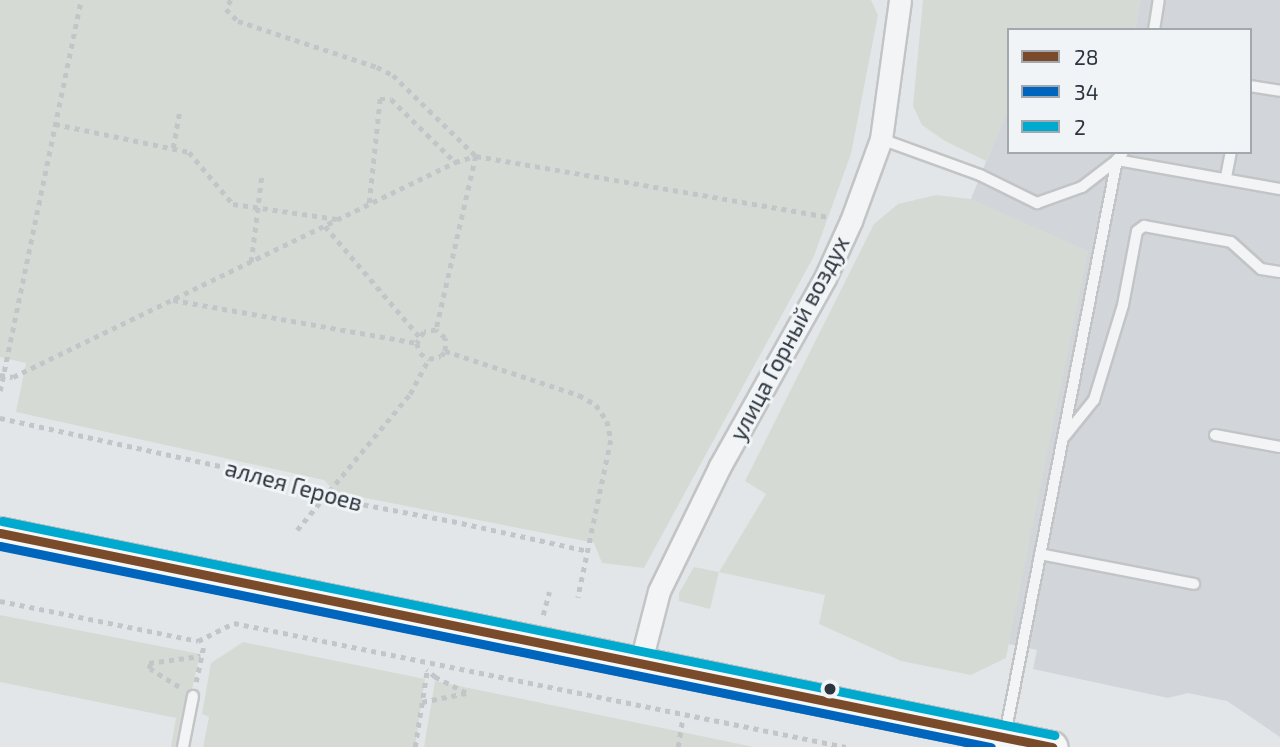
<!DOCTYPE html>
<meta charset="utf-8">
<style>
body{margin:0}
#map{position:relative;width:1280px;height:747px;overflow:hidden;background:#e3e6e8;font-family:"Exo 2",sans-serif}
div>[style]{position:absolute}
.built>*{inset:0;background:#d2d6db}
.green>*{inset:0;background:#d5dbd4}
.path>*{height:4.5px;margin-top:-2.25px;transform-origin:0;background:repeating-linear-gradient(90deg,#c3c6c8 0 5px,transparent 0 10px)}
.roads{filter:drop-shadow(2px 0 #c2c4c6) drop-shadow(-2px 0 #c2c4c6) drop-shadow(0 2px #c2c4c6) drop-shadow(0 -2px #c2c4c6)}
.lane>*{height:10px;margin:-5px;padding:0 5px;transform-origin:5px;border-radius:5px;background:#f2f4f5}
.street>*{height:21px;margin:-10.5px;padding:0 10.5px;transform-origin:10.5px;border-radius:10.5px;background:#f2f4f5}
.secondary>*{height:30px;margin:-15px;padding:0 15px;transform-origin:15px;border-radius:15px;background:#f6f7f7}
.bus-1>*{height:9px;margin:-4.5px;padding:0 4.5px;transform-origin:4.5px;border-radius:4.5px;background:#7a4b2a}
.bus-2>*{height:9px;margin:-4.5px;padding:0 4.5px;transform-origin:4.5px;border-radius:4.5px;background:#0065bd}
.bus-3>*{height:9px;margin:-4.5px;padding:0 4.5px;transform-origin:4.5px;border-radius:4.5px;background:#00a9ce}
.dots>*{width:19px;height:19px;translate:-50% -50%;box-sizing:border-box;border:4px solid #f1f4f6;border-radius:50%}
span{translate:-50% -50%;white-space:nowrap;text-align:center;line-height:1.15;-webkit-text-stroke:6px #f1f4f6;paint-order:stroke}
.street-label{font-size:23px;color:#2c353f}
.legend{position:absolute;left:1007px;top:28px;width:245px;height:126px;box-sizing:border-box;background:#f1f4f6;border:2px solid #a2a8ad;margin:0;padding:9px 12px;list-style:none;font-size:21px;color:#2c353f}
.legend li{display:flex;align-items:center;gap:14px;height:35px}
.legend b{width:35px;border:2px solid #a2a8ad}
</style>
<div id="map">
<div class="built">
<div style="clip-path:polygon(1140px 0,1280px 0,1280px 737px,1227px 701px,1188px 693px,1168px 698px,1033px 669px,1037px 650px,912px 623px,971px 199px,1007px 110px,1009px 152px,1250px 152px,1250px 30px,1135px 30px)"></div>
</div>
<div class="green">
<div style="clip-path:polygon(0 0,871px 0,878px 15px,851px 154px,814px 256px,644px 568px,602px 563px,594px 543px,590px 542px,335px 492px,324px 480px,16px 412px,26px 363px,0 357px)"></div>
<div style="clip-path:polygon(923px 0,1140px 0,1135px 30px,1009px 30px,1009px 110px,986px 161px,945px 141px,922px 125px,913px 106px)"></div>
<div style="clip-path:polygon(936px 195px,971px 199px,1088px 251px,1006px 658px,971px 675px,901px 661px,819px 624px,825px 595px,719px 572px,710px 609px,679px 601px,679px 593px,694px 567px,719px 572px,766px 494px,745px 481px,874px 224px,898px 204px)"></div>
<div style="clip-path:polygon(0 615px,200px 654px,179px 747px,171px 747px,176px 718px,0 682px)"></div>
<div style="clip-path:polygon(243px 642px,425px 679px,415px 747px,203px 747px,209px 717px,202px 714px,211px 663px)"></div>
<div style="clip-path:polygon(435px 681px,754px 747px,424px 747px)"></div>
</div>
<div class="path">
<div style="left:231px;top:0;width:10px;rotate:119deg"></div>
<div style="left:226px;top:9px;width:17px;rotate:45deg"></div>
<div style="left:238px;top:21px;width:146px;rotate:18.3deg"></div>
<div style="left:377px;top:67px;width:18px;rotate:27deg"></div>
<div style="left:393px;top:75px;width:116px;rotate:44.3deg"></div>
<div style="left:476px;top:156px;width:179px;rotate:102.9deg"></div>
<div style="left:55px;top:124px;width:137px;rotate:11.8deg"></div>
<div style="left:189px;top:152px;width:68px;rotate:49.8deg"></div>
<div style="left:233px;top:204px;width:105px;rotate:8.2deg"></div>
<div style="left:173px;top:148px;width:35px;rotate:-80deg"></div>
<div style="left:369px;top:203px;width:105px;rotate:-84deg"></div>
<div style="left:380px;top:99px;width:11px"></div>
<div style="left:391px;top:99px;width:90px;rotate:44.5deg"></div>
<div style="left:325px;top:226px;width:145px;rotate:49.5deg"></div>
<div style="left:251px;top:262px;width:90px;rotate:-83deg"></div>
<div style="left:173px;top:300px;width:248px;rotate:10deg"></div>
<div style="left:445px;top:351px;width:141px;rotate:18.2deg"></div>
<div style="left:579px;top:395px;width:20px;rotate:30deg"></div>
<div style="left:596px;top:405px;width:19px;rotate:55deg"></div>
<div style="left:607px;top:421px;width:19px;rotate:78deg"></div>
<div style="left:611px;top:440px;width:161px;rotate:101.8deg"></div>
<div style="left:0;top:375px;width:13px;rotate:9deg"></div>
<div style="left:13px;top:377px;width:492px;rotate:-25.9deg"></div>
<div style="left:455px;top:162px;width:22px;rotate:-16deg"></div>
<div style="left:476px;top:156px;width:358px;rotate:9.8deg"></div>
<div style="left:0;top:391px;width:399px;rotate:-78.3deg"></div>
<div style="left:0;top:418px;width:319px;rotate:12.3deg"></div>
<div style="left:312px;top:486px;width:26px;rotate:31deg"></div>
<div style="left:334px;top:499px;width:120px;rotate:10.6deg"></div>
<div style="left:452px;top:521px;width:139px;rotate:12.4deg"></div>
<div style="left:297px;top:530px;width:177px;rotate:-50.3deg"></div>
<div style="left:410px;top:394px;width:40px;rotate:-62deg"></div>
<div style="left:429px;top:359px;width:12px;rotate:-14deg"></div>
<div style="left:441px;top:356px;width:6px;rotate:-51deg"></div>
<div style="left:445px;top:351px;width:13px;rotate:-90deg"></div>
<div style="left:445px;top:338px;width:12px;rotate:-138deg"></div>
<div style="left:436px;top:330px;width:12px;rotate:171deg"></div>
<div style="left:424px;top:332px;width:13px;rotate:122deg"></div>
<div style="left:417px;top:343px;width:10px;rotate:73deg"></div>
<div style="left:420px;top:353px;width:11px;rotate:34deg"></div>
<div style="left:0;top:601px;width:202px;rotate:11.4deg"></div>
<div style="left:198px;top:641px;width:40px;rotate:-26.6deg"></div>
<div style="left:234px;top:623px;width:624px;rotate:11.45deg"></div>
<div style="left:543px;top:615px;width:24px;rotate:-75deg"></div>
<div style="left:196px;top:682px;width:35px;rotate:-78deg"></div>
<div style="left:179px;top:687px;width:34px;rotate:-148deg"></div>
<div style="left:150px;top:669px;width:6px;rotate:-99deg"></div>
<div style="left:149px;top:663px;width:52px;rotate:-7.7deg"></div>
<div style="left:422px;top:702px;width:45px;rotate:-11.6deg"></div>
<div style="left:466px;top:693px;width:35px;rotate:-153deg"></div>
<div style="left:435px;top:677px;width:11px;rotate:-139deg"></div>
<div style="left:415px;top:747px;width:78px;rotate:-81.1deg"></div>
<div style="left:678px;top:747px;width:26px;rotate:-81deg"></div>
</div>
<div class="roads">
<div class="lane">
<div style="left:1154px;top:30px;width:30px;rotate:-81deg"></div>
<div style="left:1250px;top:86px;width:30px;rotate:9deg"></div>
<div style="left:881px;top:139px;width:105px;rotate:20deg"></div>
<div style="left:980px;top:175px;width:64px;rotate:26.2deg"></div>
<div style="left:1037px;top:203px;width:48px;rotate:-19.6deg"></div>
<div style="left:1082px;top:187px;width:44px;rotate:-37.6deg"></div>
<div style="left:1117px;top:160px;width:10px;rotate:-53deg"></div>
<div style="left:1226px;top:177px;width:25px;rotate:-79deg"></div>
<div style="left:1215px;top:435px;width:66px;rotate:10.5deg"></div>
<div style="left:1064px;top:437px;width:48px;rotate:-51deg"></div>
<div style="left:1094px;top:400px;width:99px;rotate:-73deg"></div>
<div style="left:1123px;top:305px;width:75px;rotate:-79.3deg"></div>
<div style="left:1137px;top:231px;width:9px;rotate:-36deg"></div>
<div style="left:1144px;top:226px;width:88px;rotate:10.4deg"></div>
<div style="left:1231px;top:242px;width:40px;rotate:42deg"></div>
<div style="left:1261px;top:269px;width:19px;rotate:9deg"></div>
<div style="left:1040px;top:554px;width:157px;rotate:11deg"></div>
<div style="left:1005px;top:735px;width:586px;rotate:-78.98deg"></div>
<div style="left:1117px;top:160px;width:166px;rotate:10.1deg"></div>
<div style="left:183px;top:747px;width:52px;rotate:-78.9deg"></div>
</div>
<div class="street">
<div style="left:640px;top:665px;width:76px;rotate:-75.6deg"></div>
<div style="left:659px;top:591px;width:139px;rotate:-64deg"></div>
<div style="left:720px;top:466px;width:215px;rotate:-60.8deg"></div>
<div style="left:825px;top:278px;width:63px;rotate:-65.5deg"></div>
<div style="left:851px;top:221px;width:87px;rotate:-69.9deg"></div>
<div style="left:881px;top:139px;width:140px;rotate:-82.2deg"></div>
</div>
<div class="secondary">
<div style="left:0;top:533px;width:1074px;rotate:11.5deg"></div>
</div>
</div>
<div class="bus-1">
<div style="left:0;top:533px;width:1074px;rotate:11.5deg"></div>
</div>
<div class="bus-2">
<div style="left:0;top:546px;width:1011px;rotate:11.47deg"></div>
</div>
<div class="bus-3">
<div style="left:2px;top:521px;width:1074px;rotate:11.5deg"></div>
</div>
<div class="dots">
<div style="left:830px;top:689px;background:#2c353f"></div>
</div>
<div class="street-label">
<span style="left:789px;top:338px;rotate:-62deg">улица Горный воздух</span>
<span style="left:294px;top:485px;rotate:15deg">аллея Героев</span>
</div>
<ul class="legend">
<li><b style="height:9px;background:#7a4b2a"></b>28</li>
<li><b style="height:9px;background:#0065bd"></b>34</li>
<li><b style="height:9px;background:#00a9ce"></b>2</li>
</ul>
</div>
